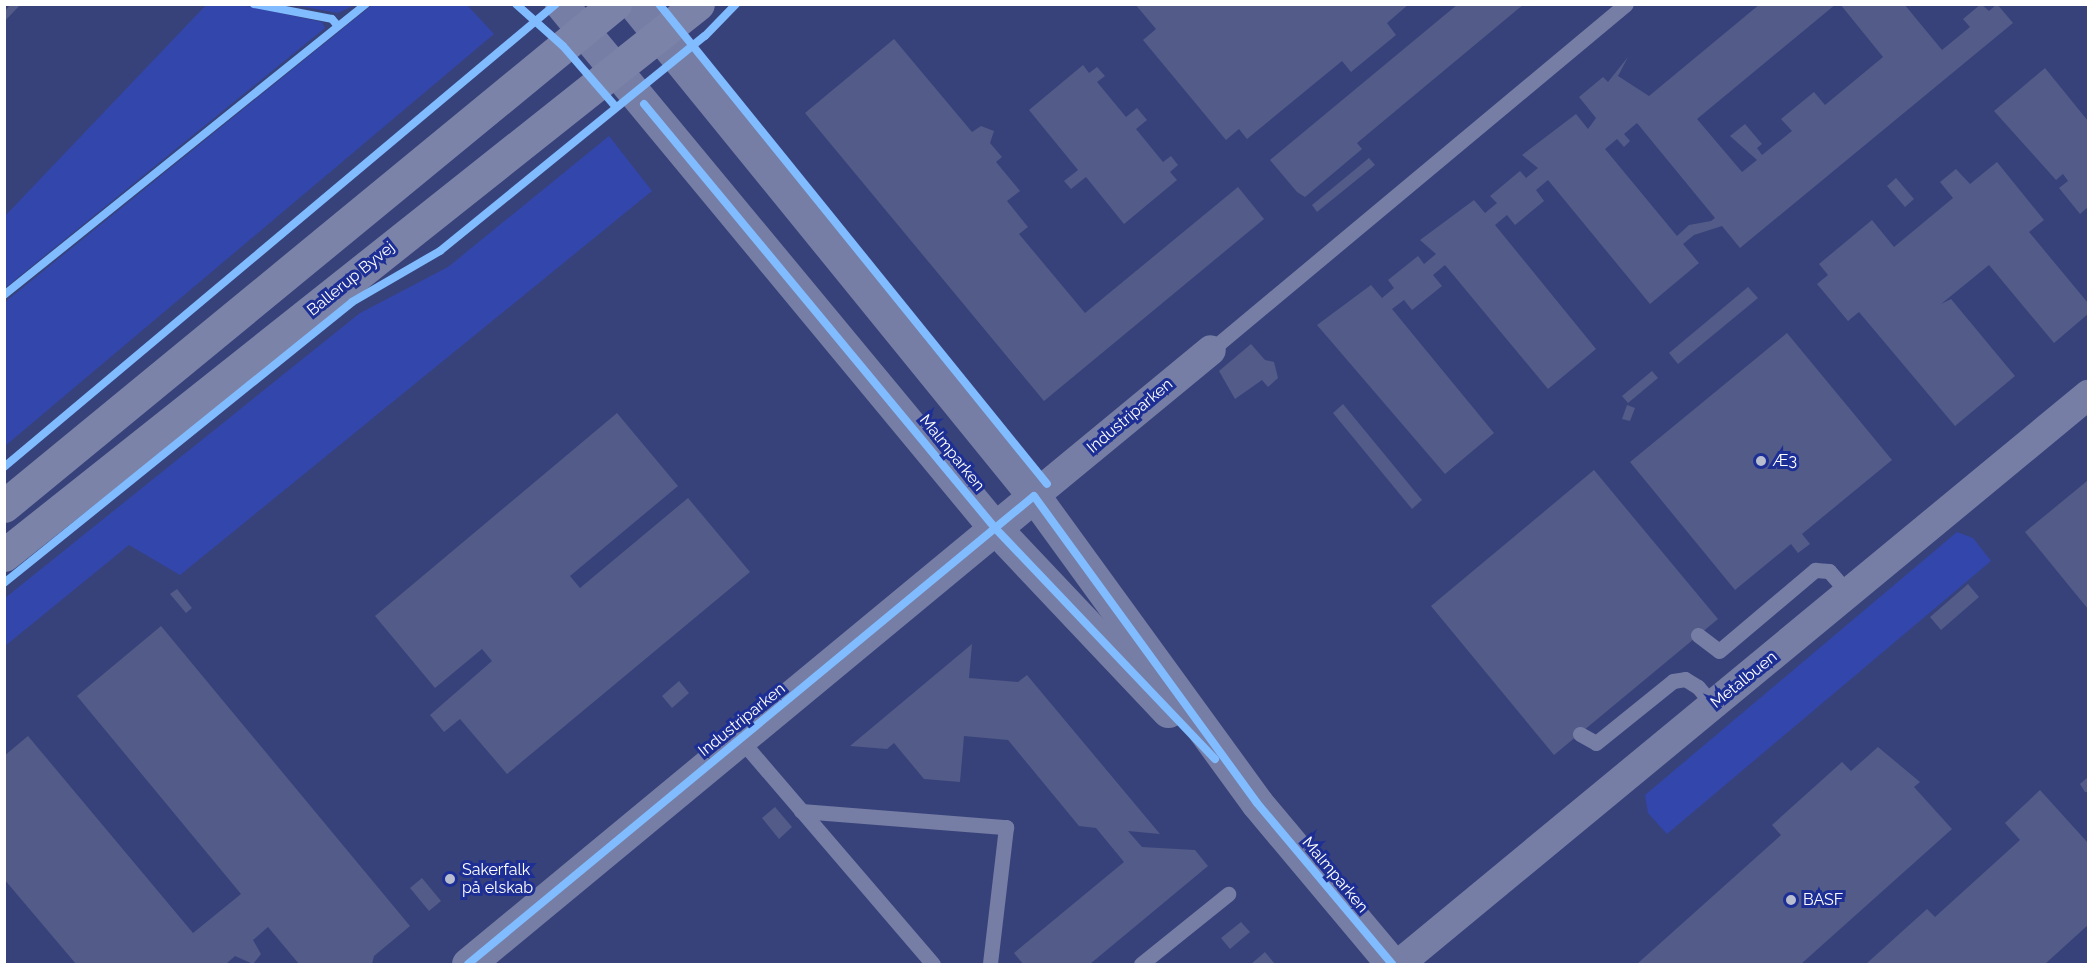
<!DOCTYPE html>
<meta charset="utf-8">
<style>
body{margin:0}
#map{position:relative;width:2093px;height:969px;overflow:hidden;background:#38427a;font-family:Raleway,sans-serif}
div>[style]{position:absolute}
.green>*{inset:0;background:#3246ab}
.building>*{inset:0;background:#535b88}
.service>*{height:15px;margin:-7.5px;padding:0 7.5px;transform-origin:7.5px;border-radius:7.5px;background:#767ea5}
.minor>*{height:30px;margin:-15px;padding:0 15px;transform-origin:15px;border-radius:15px;background:#767ea5}
.tertiary>*{height:33px;margin:-16.5px;padding:0 16.5px;transform-origin:16.5px;border-radius:16.5px;background:#767ea5}
.secondary>*{height:33px;margin:-16.5px;padding:0 16.5px;transform-origin:16.5px;border-radius:16.5px;background:#7c83a9}
.cycleway>*{height:8px;margin:-4px;padding:0 4px;transform-origin:4px;border-radius:4px;background:#80bcff}
.dots>*{width:16px;height:16px;translate:-50% -50%;box-sizing:border-box;border:3px solid #1d2f95;border-radius:50%}
span{translate:-50% -50%;white-space:nowrap;text-align:center;line-height:1.15;-webkit-text-stroke:6px #1d2f95;paint-order:stroke}
.street-label{font-size:16px;color:#fff}
.poi-label{font-size:16px;color:#fff}
.left{translate:0 -50%;text-align:left}
.frame{position:absolute;inset:0;border:6px solid #fff;pointer-events:none}
</style>
<div id="map">
<div class="green">
<div style="clip-path:polygon(206px 5px,242px 5px,322px 22px,325px 28px,5px 288px,5px 216px)"></div>
<div style="clip-path:polygon(294px 5px,355px 5px,338px 13px)"></div>
<div style="clip-path:polygon(372px 5px,467px 5px,494px 34px,5px 446px,5px 302px)"></div>
<div style="clip-path:polygon(609px 136px,652px 191px,180px 575px,129px 545px,5px 646px,5px 598px,360px 313px,448px 267px)"></div>
<div style="clip-path:polygon(1957px 532px,1973px 538px,1991px 561px,1667px 834px,1648px 813px,1645px 795px)"></div>
</div>
<div class="building">
<div style="clip-path:polygon(11px 4px,21px 4px,4px 22px,4px 12px)"></div>
<div style="clip-path:polygon(1135px 4px,1409px 4px,1387px 23px,1396px 35px,1351px 72px,1342px 61px,1247px 139px,1239px 129px,1226px 140px,1143px 40px,1156px 29px)"></div>
<div style="clip-path:polygon(1458px 4px,1524px 4px,1357px 143px,1362px 149px,1305px 197px,1297px 192px,1270px 160px)"></div>
<div style="clip-path:polygon(evenodd,1760px 4px,1836px 4px,1697px 119px,1742px 172px,1757px 160px,1730px 136px,1745px 124px,1762px 144px,1757px 148px,1762px 155px,1792px 131px,1781px 119px,1814px 92px,1825px 105px,1883px 57px,1840px 4px,1904px 4px,1942px 50px,1970px 27px,1963px 19px,1981px 4px,1989px 11px,1997px 4px,2013px 23px,1740px 248px,1722px 226px,1694px 235px,1683px 244px,1699px 263px,1650px 304px,1548px 180px,1536px 190px,1544px 201px,1515px 225px,1507px 215px,1495px 225px,1596px 349px,1548px 389px,1445px 265px,1433px 275px,1442px 286px,1412px 310px,1404px 300px,1392px 309px,1494px 433px,1445px 474px,1317px 325px,1371px 285px,1382px 298px,1394px 288px,1388px 280px,1418px 256px,1424px 264px,1436px 254px,1420px 240px,1474px 200px,1485px 213px,1497px 203px,1490px 196px,1520px 171px,1526px 178px,1538px 168px,1522px 155px,1576px 114px,1588px 129px,1596px 118px,1579px 97px,1603px 77px,1608px 82px,1628px 57px,1618px 76px,1649px 96px,1760px 4px,1637px 123px,1715px 218px,1711px 221px,1689px 225px,1677px 236px,1605px 149px,1617px 139px,1624px 147px,1630px 141px,1624px 134px,1637px 123px)"></div>
<div style="clip-path:polygon(894px 39px,972px 132px,981px 126px,994px 131px,990px 143px,1002px 157px,996px 162px,1020px 191px,1007px 201px,1028px 227px,1019px 234px,1085px 313px,1238px 187px,1264px 219px,1044px 401px,805px 113px)"></div>
<div style="clip-path:polygon(1083px 65px,1089px 73px,1097px 67px,1105px 76px,1097px 82px,1126px 117px,1137px 108px,1147px 120px,1136px 129px,1163px 162px,1171px 156px,1178px 165px,1170px 172px,1177px 180px,1124px 224px,1086px 177px,1071px 189px,1064px 181px,1078px 170px,1029px 110px)"></div>
<div style="clip-path:polygon(2045px 68px,2088px 121px,2088px 207px,2080px 214px,2059px 188px,2068px 181px,2063px 174px,2056px 180px,1994px 111px)"></div>
<div style="clip-path:polygon(1369px 158px,1375px 165px,1317px 212px,1312px 205px)"></div>
<div style="clip-path:polygon(1997px 162px,2044px 220px,2029px 232px,2088px 303px,2088px 314px,2054px 343px,1989px 265px,1941px 304px,1951px 299px,2015px 376px,1955px 426px,1859px 312px,1848px 321px,1817px 284px,1828px 275px,1819px 264px,1872px 220px,1894px 247px,1953px 198px,1940px 182px,1956px 169px,1970px 184px)"></div>
<div style="clip-path:polygon(1896px 178px,1914px 199px,1905px 207px,1887px 186px)"></div>
<div style="clip-path:polygon(1748px 287px,1758px 298px,1678px 364px,1669px 353px)"></div>
<div style="clip-path:polygon(1787px 333px,1892px 460px,1802px 534px,1810px 544px,1798px 553px,1791px 544px,1735px 590px,1630px 462px)"></div>
<div style="clip-path:polygon(1251px 344px,1265px 360px,1274px 362px,1278px 378px,1268px 387px,1262px 380px,1235px 399px,1219px 371px)"></div>
<div style="clip-path:polygon(1652px 371px,1658px 378px,1628px 403px,1622px 396px)"></div>
<div style="clip-path:polygon(1343px 404px,1422px 500px,1412px 509px,1333px 413px)"></div>
<div style="clip-path:polygon(1627px 405px,1635px 408px,1630px 421px,1622px 419px)"></div>
<div style="clip-path:polygon(617px 413px,678px 486px,570px 576px,580px 588px,688px 498px,750px 572px,507px 774px,460px 719px,444px 732px,430px 715px,492px 661px,482px 649px,435px 688px,375px 616px)"></div>
<div style="clip-path:polygon(1594px 470px,1718px 619px,1554px 755px,1431px 606px)"></div>
<div style="clip-path:polygon(2087px 481px,2088px 483px,2088px 609px,2025px 532px)"></div>
<div style="clip-path:polygon(1968px 584px,1979px 597px,1941px 630px,1930px 617px)"></div>
<div style="clip-path:polygon(177px 589px,192px 608px,186px 613px,170px 594px)"></div>
<div style="clip-path:polygon(161px 626px,410px 926px,374px 956px,372px 964px,299px 964px,268px 927px,253px 940px,261px 954px,253px 964px,235px 956px,226px 964px,76px 964px,4px 879px,4px 756px,28px 736px,193px 933px,241px 894px,77px 696px)"></div>
<div style="clip-path:polygon(972px 644px,969px 678px,1018px 682px,1027px 675px,1160px 834px,1128px 831px,1142px 847px,1195px 850px,1208px 866px,1090px 964px,1023px 964px,1014px 953px,1124px 862px,1096px 828px,1079px 826px,1008px 740px,964px 736px,960px 782px,924px 779px,894px 743px,887px 749px,850px 746px)"></div>
<div style="clip-path:polygon(679px 681px,689px 693px,672px 708px,662px 696px)"></div>
<div style="clip-path:polygon(1878px 747px,1920px 782px,1914px 787px,1952px 829px,1801px 964px,1637px 964px,1781px 835px,1772px 825px,1842px 762px,1851px 771px)"></div>
<div style="clip-path:polygon(2088px 777px,2088px 792px,2085px 792px,2080px 784px)"></div>
<div style="clip-path:polygon(2040px 790px,2088px 843px,2088px 925px,2045px 964px,1866px 964px,1927px 909px,1935px 917px,2020px 840px,2005px 823px)"></div>
<div style="clip-path:polygon(775px 807px,792px 827px,779px 839px,762px 818px)"></div>
<div style="clip-path:polygon(422px 878px,441px 901px,429px 911px,410px 888px)"></div>
<div style="clip-path:polygon(1241px 922px,1250px 932px,1230px 949px,1221px 938px)"></div>
<div style="clip-path:polygon(1265px 952px,1275px 964px,1251px 964px)"></div>
</div>
<div class="service">
<div style="left:1211px;top:350px;width:540px;rotate:-39.82deg"></div>
<div style="left:1698px;top:635px;width:26px;rotate:37deg"></div>
<div style="left:1719px;top:651px;width:126px;rotate:-40.2deg"></div>
<div style="left:1815px;top:570px;width:14px;rotate:4deg"></div>
<div style="left:1829px;top:571px;width:30px;rotate:49deg"></div>
<div style="left:1580px;top:734px;width:18px;rotate:29deg"></div>
<div style="left:1596px;top:743px;width:99px;rotate:-38.8deg"></div>
<div style="left:1673px;top:681px;width:12px;rotate:-9deg"></div>
<div style="left:1685px;top:679px;width:15px;rotate:32deg"></div>
<div style="left:1698px;top:687px;width:23px;rotate:50deg"></div>
<div style="left:740px;top:739px;width:296px;rotate:49.4deg"></div>
<div style="left:801px;top:811px;width:206px;rotate:4.5deg"></div>
<div style="left:1006px;top:827px;width:138px;rotate:96.7deg"></div>
<div style="left:1141px;top:964px;width:112px;rotate:-38.8deg"></div>
</div>
<div class="minor">
<div style="left:1034px;top:496px;width:229px;rotate:-39.5deg"></div>
<div style="left:1399px;top:964px;width:894px;rotate:-39.55deg"></div>
</div>
<div class="tertiary">
<div style="left:561px;top:4px;width:680px;rotate:50.37deg"></div>
<div style="left:995px;top:528px;width:252px;rotate:46.6deg"></div>
<div style="left:634px;top:4px;width:634px;rotate:50.89deg"></div>
<div style="left:1034px;top:496px;width:379px;rotate:54deg"></div>
<div style="left:1257px;top:803px;width:210px;rotate:50deg"></div>
<div style="left:468px;top:964px;width:734px;rotate:-39.59deg"></div>
</div>
<div class="secondary">
<div style="left:4px;top:506px;width:791px;rotate:-39.41deg"></div>
<div style="left:4px;top:555px;width:886px;rotate:-38.45deg"></div>
</div>
<div class="cycleway">
<div style="left:254px;top:4px;width:79px;rotate:10.9deg"></div>
<div style="left:332px;top:19px;width:8px;rotate:50deg"></div>
<div style="left:516px;top:4px;width:63px;rotate:41.8deg"></div>
<div style="left:563px;top:46px;width:79px;rotate:49.1deg"></div>
<div style="left:659px;top:4px;width:617px;rotate:51.05deg"></div>
<div style="left:644px;top:104px;width:550px;rotate:50.38deg"></div>
<div style="left:995px;top:528px;width:319px;rotate:46.4deg"></div>
<div style="left:4px;top:295px;width:464px;rotate:-38.8deg"></div>
<div style="left:4px;top:467px;width:720px;rotate:-39.99deg"></div>
<div style="left:4px;top:583px;width:447px;rotate:-38.9deg"></div>
<div style="left:352px;top:302px;width:102px;rotate:-30.1deg"></div>
<div style="left:440px;top:251px;width:341px;rotate:-39.1deg"></div>
<div style="left:705px;top:36px;width:45px;rotate:-45.9deg"></div>
<div style="left:468px;top:964px;width:734px;rotate:-39.59deg"></div>
<div style="left:1034px;top:496px;width:379px;rotate:54deg"></div>
<div style="left:1257px;top:803px;width:210px;rotate:50deg"></div>
</div>
<div class="dots">
<div style="left:1761px;top:461px;background:#b9bdd0"></div>
<div style="left:450px;top:879px;background:#b9bdd0"></div>
<div style="left:1791px;top:900px;background:#b9bdd0"></div>
</div>
<div class="street-label">
<span style="left:351px;top:279px;rotate:-39deg">Ballerup Byvej</span>
<span style="left:1130px;top:416px;rotate:-40deg">Industriparken</span>
<span style="left:952px;top:453px;rotate:51deg">Malmparken</span>
<span style="left:1744px;top:680px;rotate:-39deg">Metalbuen</span>
<span style="left:742px;top:720px;rotate:-39deg">Industriparken</span>
<span style="left:1335px;top:875px;rotate:50deg">Malmparken</span>
</div>
<div class="poi-label">
<span class="left" style="left:1773px;top:461px">Æ3</span>
<span class="left" style="left:462px;top:879px">Sakerfalk<br>på elskab</span>
<span class="left" style="left:1803px;top:900px">BASF</span>
</div>
<div class="frame"></div>
</div>
